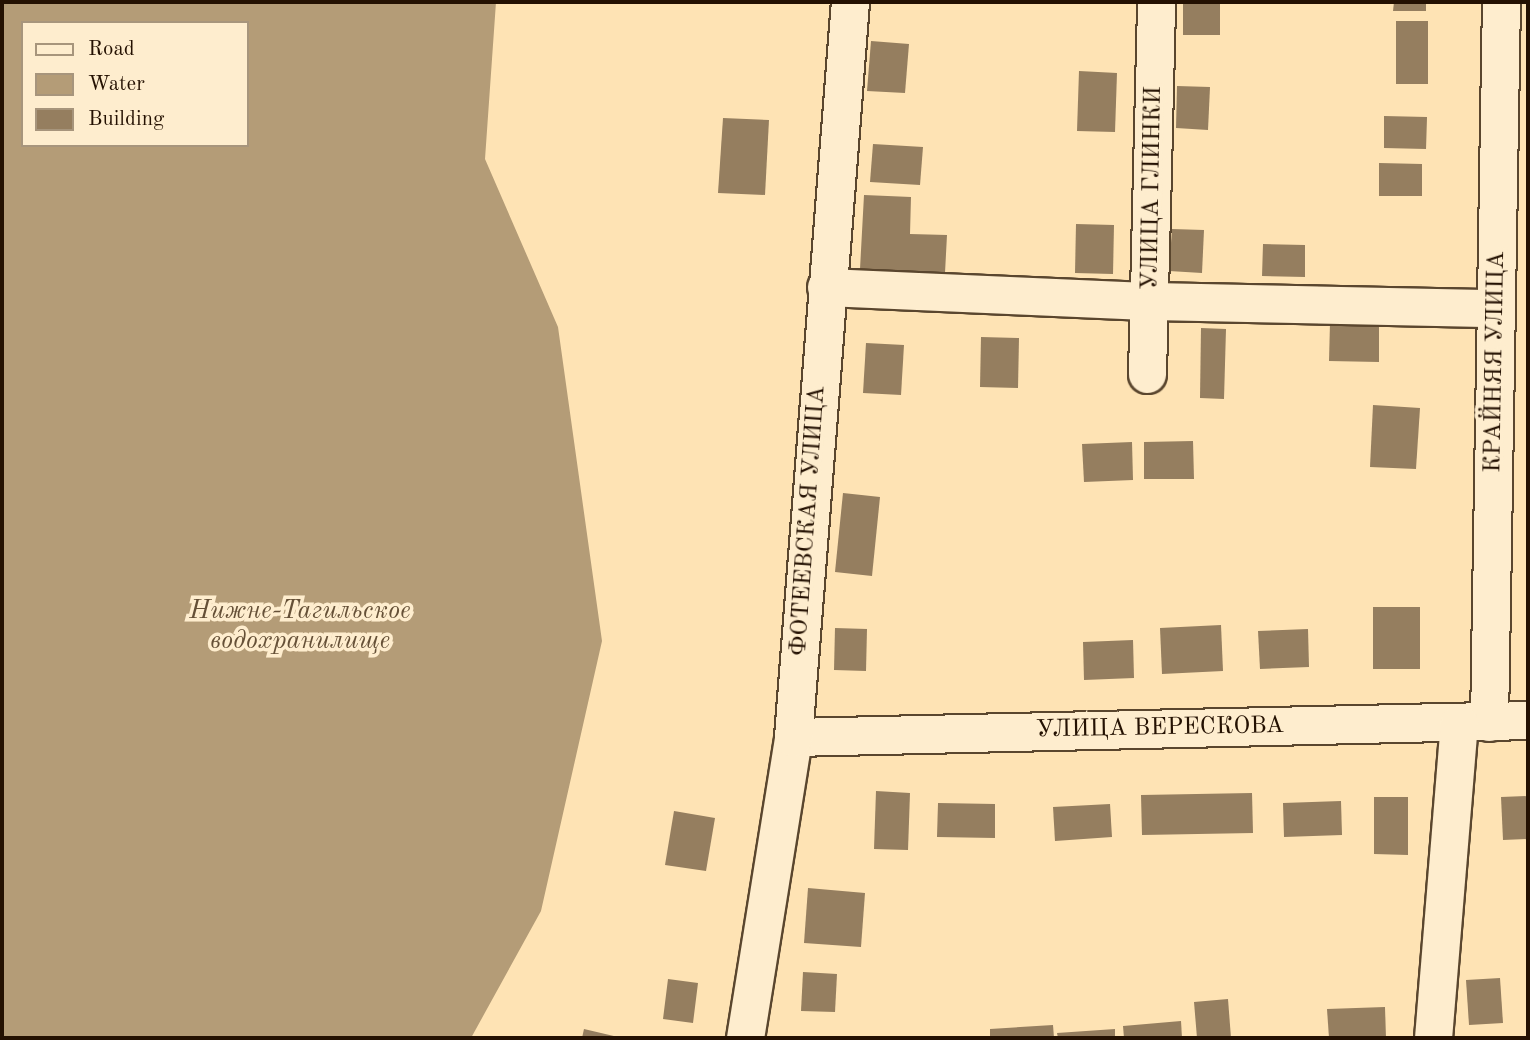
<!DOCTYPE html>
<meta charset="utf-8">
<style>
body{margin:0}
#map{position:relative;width:1530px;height:1040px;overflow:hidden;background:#fee3b4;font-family:"Old Standard TT",serif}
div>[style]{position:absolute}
.water>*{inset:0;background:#b49c77}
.building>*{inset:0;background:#957e5f}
.roads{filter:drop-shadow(2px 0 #5a462e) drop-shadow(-2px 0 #5a462e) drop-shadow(0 2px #5a462e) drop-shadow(0 -2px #5a462e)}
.minor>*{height:37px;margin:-18.5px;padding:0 18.5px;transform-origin:18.5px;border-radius:18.5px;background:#feedce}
span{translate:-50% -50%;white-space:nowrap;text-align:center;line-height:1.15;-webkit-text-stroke:7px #feedce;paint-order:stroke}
.street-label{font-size:24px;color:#241102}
.water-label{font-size:26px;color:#655037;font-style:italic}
.frame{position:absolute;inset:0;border:4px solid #241102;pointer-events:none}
.legend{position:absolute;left:21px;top:21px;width:228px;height:126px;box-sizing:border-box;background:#feedce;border:2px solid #a7957c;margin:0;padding:9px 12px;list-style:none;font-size:21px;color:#241102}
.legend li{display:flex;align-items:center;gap:14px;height:35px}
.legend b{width:35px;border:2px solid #a7957c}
</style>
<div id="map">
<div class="water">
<div style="clip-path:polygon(evenodd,2px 2px,496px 2px,485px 159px,558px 327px,602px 641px,541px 911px,471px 1038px,2px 1038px,2px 2px,23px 23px,247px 23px,247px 145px,23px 145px,23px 23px)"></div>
</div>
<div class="building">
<div style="clip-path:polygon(1183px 2px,1220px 2px,1220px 35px,1183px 35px)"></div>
<div style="clip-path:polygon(1394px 2px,1426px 2px,1426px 11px,1393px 11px)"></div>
<div style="clip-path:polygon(1396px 21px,1428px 21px,1428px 84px,1396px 84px)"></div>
<div style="clip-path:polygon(871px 41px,909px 44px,905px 93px,867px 91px)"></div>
<div style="clip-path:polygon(1079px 71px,1117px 73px,1115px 132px,1077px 131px)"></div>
<div style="clip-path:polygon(1177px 86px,1210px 87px,1208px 130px,1176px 128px)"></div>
<div style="clip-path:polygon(1384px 116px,1427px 117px,1426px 149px,1384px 148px)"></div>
<div style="clip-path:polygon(723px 118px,769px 120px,765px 195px,718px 193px)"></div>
<div style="clip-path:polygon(873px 144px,923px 147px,920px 185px,870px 182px)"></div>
<div style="clip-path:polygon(1379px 163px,1422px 164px,1422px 196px,1379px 196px)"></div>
<div style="clip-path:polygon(864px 195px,911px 197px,910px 234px,947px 235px,945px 273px,860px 269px)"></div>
<div style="clip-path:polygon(1076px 224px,1114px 225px,1113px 274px,1075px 273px)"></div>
<div style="clip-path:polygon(1172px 229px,1204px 230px,1202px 273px,1169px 271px)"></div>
<div style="clip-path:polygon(1263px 244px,1305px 245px,1305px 277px,1262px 276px)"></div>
<div style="clip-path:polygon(1330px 323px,1379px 325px,1379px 362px,1329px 361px)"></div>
<div style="clip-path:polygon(1201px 328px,1226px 329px,1224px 399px,1200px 398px)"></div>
<div style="clip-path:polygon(981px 337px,1019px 338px,1018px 388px,980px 387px)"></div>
<div style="clip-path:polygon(866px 343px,904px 345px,901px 395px,863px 393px)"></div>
<div style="clip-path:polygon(1373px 405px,1420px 408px,1416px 469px,1370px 467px)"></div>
<div style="clip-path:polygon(1193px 441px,1194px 479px,1144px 479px,1144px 442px)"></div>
<div style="clip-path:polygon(1132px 442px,1133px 480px,1084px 482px,1082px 444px)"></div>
<div style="clip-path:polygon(843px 493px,880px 497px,872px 576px,835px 572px)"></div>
<div style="clip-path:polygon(1373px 607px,1420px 607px,1420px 669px,1373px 669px)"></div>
<div style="clip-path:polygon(1221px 625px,1223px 671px,1162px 674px,1160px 628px)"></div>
<div style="clip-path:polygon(835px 628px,867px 629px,866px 671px,834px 670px)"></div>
<div style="clip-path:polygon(1308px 629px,1309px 667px,1260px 669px,1258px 631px)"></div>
<div style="clip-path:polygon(1133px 640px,1134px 678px,1084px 680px,1083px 642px)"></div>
<div style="clip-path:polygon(876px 791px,910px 793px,908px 850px,874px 849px)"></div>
<div style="clip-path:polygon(1252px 793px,1253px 833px,1142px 835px,1141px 795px)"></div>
<div style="clip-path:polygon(1528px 796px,1528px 839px,1503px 840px,1501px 797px)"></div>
<div style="clip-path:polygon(1374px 797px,1408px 797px,1408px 855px,1374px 854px)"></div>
<div style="clip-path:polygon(1341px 801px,1342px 835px,1284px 837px,1283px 803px)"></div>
<div style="clip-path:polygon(938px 803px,995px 804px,995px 838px,937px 837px)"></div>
<div style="clip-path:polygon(1110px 804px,1112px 837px,1055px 841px,1053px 807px)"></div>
<div style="clip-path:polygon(674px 811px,715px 818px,706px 871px,665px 865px)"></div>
<div style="clip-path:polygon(808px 888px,865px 893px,861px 947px,804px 943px)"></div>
<div style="clip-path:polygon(803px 972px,837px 974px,835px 1012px,801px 1011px)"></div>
<div style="clip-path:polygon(1500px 978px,1503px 1023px,1469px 1025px,1466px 980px)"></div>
<div style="clip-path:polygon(668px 979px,698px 983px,693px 1023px,663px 1019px)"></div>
<div style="clip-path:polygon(1228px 999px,1231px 1038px,1197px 1038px,1194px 1002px)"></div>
<div style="clip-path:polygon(1385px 1007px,1386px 1038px,1329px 1038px,1327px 1009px)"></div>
<div style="clip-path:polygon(1181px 1021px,1182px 1038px,1124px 1038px,1123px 1026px)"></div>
<div style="clip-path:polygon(1053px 1025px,1054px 1038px,990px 1038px,990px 1029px)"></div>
<div style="clip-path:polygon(584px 1029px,618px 1037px,618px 1038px,582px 1038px)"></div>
<div style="clip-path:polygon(1115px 1029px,1115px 1038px,1058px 1038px,1057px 1033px)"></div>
</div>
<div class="roads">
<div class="minor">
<div style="left:826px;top:287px;width:326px;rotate:2.5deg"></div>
<div style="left:1152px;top:301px;width:344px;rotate:1.2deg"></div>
<div style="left:1147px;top:374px;width:372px;rotate:-88.6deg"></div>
<div style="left:1489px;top:722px;width:720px;rotate:-89.05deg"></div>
<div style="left:793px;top:737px;width:735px;rotate:-1.32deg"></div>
<div style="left:745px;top:1038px;width:305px;rotate:-80.9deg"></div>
<div style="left:793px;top:737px;width:737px;rotate:-85.57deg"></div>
<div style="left:1433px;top:1038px;width:316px;rotate:-85.3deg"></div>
</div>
</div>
<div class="street-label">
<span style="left:1153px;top:188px;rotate:-89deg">УЛИЦА ГЛИНКИ</span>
<span style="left:1496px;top:362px;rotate:-89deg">КРАЙНЯЯ УЛИЦА</span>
<span style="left:809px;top:521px;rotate:-86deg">ФОТЕЕВСКАЯ УЛИЦА</span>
<span style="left:1160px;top:729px;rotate:-1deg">УЛИЦА ВЕРЕСКОВА</span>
</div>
<div class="water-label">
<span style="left:300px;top:627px">Нижне-Тагильское<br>водохранилище</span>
</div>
<div class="frame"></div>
<ul class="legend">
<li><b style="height:9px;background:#feedce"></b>Road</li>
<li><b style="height:19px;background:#b49c77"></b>Water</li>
<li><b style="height:19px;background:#957e5f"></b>Building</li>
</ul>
</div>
